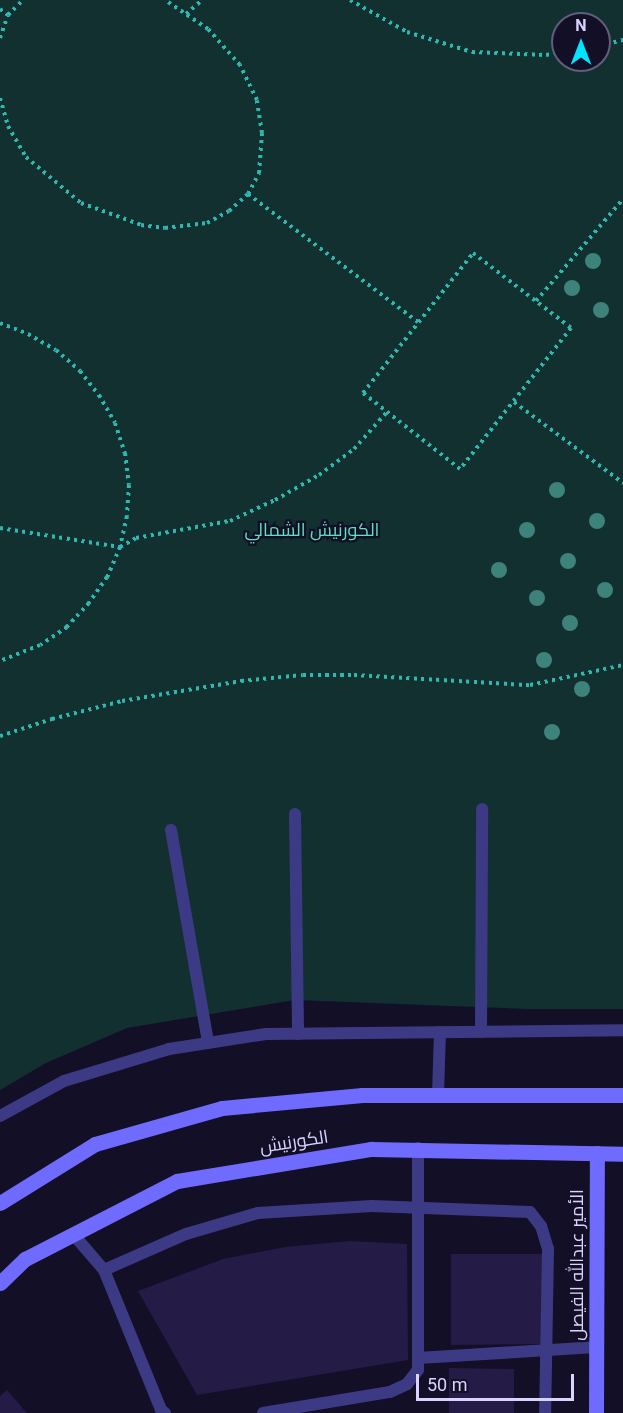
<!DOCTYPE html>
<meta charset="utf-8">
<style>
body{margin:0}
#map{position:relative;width:623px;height:1413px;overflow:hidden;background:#130f26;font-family:Roboto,Cairo,sans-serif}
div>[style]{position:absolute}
.green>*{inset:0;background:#12302f}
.building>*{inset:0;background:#241b47}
.path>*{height:4px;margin-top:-2px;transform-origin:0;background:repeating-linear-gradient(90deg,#2fb8b0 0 3px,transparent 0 7.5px)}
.lane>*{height:12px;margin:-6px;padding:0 6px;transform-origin:6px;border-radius:6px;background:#3d3a85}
.secondary>*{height:15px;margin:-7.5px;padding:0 7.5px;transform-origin:7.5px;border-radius:7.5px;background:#6f6bff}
.trees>*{width:16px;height:16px;margin:-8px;border-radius:50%;background:#3d827b}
span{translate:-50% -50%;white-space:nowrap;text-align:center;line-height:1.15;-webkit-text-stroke:4.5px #130f26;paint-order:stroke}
.park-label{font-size:18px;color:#5fe0c0}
.street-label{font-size:18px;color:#d9d4ff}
.north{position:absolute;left:551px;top:12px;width:60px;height:60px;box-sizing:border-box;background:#130f26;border:2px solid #625e7d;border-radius:50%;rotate:0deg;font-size:16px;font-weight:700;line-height:24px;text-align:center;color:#d9d4ff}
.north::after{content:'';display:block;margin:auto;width:21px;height:27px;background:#00e5ff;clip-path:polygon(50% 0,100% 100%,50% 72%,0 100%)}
.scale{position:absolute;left:416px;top:1374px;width:158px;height:27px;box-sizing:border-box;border:3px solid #d9d4ff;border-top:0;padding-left:8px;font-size:18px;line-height:21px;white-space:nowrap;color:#d9d4ff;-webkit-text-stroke:4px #130f26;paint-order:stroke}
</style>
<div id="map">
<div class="green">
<div style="clip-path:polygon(evenodd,0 0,623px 0,623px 1009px,528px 1009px,295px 1000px,127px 1028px,46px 1063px,0 1090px,0 0,563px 24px,599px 24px,599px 60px,563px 60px,563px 24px)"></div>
</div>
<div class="building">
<div style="clip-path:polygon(350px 1241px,407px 1244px,408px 1360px,197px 1395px,138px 1291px,223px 1259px,285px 1247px)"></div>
<div style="clip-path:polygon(451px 1254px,543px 1254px,543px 1344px,451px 1345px)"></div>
<div style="clip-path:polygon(449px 1368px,514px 1369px,514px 1413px,449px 1413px)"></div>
<div style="clip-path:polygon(7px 1390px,27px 1413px,0 1413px,0 1396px)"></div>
</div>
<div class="path">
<div style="left:350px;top:0;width:65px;rotate:29.3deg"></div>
<div style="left:407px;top:32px;width:68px;rotate:17.1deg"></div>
<div style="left:472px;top:52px;width:74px;rotate:2.3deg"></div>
<div style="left:546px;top:55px;width:17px;rotate:-10deg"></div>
<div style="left:0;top:9px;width:10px;rotate:37deg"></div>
<div style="left:186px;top:14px;width:21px;rotate:-41deg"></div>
<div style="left:0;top:38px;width:24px;rotate:-71deg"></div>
<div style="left:8px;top:15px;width:21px;rotate:-45deg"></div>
<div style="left:599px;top:46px;width:25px;rotate:-14deg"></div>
<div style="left:0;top:98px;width:29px;rotate:74deg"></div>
<div style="left:8px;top:126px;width:36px;rotate:60deg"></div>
<div style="left:26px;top:157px;width:72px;rotate:39.9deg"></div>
<div style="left:81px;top:203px;width:64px;rotate:20.1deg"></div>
<div style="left:141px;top:225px;width:24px;rotate:7deg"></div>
<div style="left:165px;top:228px;width:42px;rotate:-6.8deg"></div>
<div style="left:207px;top:223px;width:25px;rotate:-29deg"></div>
<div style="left:229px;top:211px;width:25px;rotate:-42deg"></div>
<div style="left:248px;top:194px;width:24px;rotate:-62deg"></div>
<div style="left:259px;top:173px;width:40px;rotate:-85.7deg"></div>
<div style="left:262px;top:133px;width:33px;rotate:-99deg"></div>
<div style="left:257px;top:100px;width:39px;rotate:-116deg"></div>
<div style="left:240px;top:65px;width:48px;rotate:-131.6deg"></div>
<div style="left:208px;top:29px;width:52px;rotate:-146deg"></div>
<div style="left:248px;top:194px;width:213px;rotate:37deg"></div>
<div style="left:473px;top:253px;width:123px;rotate:37.4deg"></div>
<div style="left:571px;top:328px;width:179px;rotate:128.2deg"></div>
<div style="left:460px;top:469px;width:123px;rotate:-141.9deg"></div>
<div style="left:363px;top:393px;width:178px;rotate:-51.8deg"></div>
<div style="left:536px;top:301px;width:134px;rotate:-49.5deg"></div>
<div style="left:0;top:323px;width:30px;rotate:21deg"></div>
<div style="left:28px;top:334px;width:32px;rotate:30deg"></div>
<div style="left:56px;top:350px;width:32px;rotate:41deg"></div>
<div style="left:80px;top:371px;width:31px;rotate:52deg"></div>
<div style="left:99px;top:395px;width:32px;rotate:60deg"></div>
<div style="left:115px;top:423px;width:32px;rotate:72deg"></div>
<div style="left:125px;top:453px;width:32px;rotate:83deg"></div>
<div style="left:129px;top:485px;width:31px;rotate:94deg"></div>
<div style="left:127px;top:516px;width:32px;rotate:103deg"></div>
<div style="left:120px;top:547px;width:33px;rotate:113deg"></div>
<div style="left:107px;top:577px;width:32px;rotate:125deg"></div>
<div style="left:89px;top:603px;width:33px;rotate:133deg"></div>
<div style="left:67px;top:627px;width:32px;rotate:146deg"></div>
<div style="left:40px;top:645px;width:43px;rotate:158.2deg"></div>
<div style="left:514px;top:402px;width:136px;rotate:36.6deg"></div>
<div style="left:0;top:528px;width:121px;rotate:9deg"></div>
<div style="left:120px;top:547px;width:18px;rotate:-29deg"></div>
<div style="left:136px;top:538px;width:96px;rotate:-10.3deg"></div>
<div style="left:230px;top:521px;width:50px;rotate:-25deg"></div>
<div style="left:275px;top:500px;width:51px;rotate:-29.6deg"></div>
<div style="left:319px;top:475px;width:44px;rotate:-36.6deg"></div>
<div style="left:354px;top:449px;width:50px;rotate:-48.3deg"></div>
<div style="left:0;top:736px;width:55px;rotate:-18.1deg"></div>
<div style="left:52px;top:719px;width:72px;rotate:-14.4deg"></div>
<div style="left:122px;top:701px;width:121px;rotate:-9.5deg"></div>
<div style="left:241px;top:681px;width:62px;rotate:-5.5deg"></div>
<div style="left:303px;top:675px;width:51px"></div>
<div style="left:354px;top:675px;width:176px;rotate:3.3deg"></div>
<div style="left:530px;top:685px;width:95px;rotate:-12.1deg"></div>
</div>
<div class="lane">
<div style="left:295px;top:814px;width:220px;rotate:89.2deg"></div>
<div style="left:171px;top:830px;width:216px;rotate:80.1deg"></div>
<div style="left:481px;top:1032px;width:223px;rotate:-89.7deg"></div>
<div style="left:438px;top:1095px;width:63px;rotate:-88.2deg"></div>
<div style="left:0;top:1116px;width:73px;rotate:-28.7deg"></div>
<div style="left:64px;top:1081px;width:110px;rotate:-16.9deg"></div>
<div style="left:169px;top:1049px;width:98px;rotate:-8.8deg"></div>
<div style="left:266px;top:1034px;width:357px;rotate:-0.6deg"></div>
<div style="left:73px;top:1234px;width:48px;rotate:49.3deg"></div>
<div style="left:104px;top:1270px;width:151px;rotate:67.8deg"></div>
<div style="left:161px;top:1410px;width:5px;rotate:37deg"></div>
<div style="left:104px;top:1270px;width:90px;rotate:-23.7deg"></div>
<div style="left:186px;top:1234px;width:75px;rotate:-16.3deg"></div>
<div style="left:258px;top:1213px;width:114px;rotate:-3.5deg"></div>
<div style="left:372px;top:1206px;width:158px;rotate:2.2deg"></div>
<div style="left:530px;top:1212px;width:18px;rotate:52deg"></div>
<div style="left:541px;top:1226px;width:24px;rotate:73deg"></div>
<div style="left:548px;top:1249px;width:164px;rotate:91deg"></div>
<div style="left:418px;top:1358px;width:178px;rotate:-3.5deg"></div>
<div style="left:263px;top:1413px;width:129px;rotate:-9.4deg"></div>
<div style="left:390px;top:1392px;width:19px;rotate:-25deg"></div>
<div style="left:407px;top:1384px;width:18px;rotate:-52deg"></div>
<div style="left:418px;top:1370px;width:222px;rotate:-90deg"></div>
</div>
<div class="secondary">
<div style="left:0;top:1203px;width:112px;rotate:-31.8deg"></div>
<div style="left:95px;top:1144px;width:132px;rotate:-15.8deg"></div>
<div style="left:222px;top:1108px;width:141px;rotate:-5.3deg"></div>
<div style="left:362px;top:1095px;width:261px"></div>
<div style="left:0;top:1283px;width:35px;rotate:-44deg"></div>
<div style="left:25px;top:1259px;width:171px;rotate:-27.2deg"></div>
<div style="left:177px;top:1181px;width:197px;rotate:-9.4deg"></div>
<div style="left:371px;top:1149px;width:252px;rotate:1.1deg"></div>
<div style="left:596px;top:1413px;width:260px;rotate:-89.8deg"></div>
</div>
<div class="trees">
<div style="left:593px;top:261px"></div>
<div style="left:572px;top:288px"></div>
<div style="left:601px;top:310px"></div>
<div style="left:557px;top:490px"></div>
<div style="left:597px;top:521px"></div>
<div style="left:527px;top:530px"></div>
<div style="left:568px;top:561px"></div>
<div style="left:499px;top:570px"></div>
<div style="left:605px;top:590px"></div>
<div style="left:537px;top:598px"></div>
<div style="left:570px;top:623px"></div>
<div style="left:544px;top:660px"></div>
<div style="left:582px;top:689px"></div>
<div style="left:552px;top:732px"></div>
</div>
<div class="park-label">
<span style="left:312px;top:530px">الكورنيش الشمالي</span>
</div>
<div class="street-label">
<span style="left:294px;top:1142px;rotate:-9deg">الكورنيش</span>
<span style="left:577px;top:1265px;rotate:-90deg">الأمير عبدالله الفيصل</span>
</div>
<div class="north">N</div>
<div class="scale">50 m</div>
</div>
